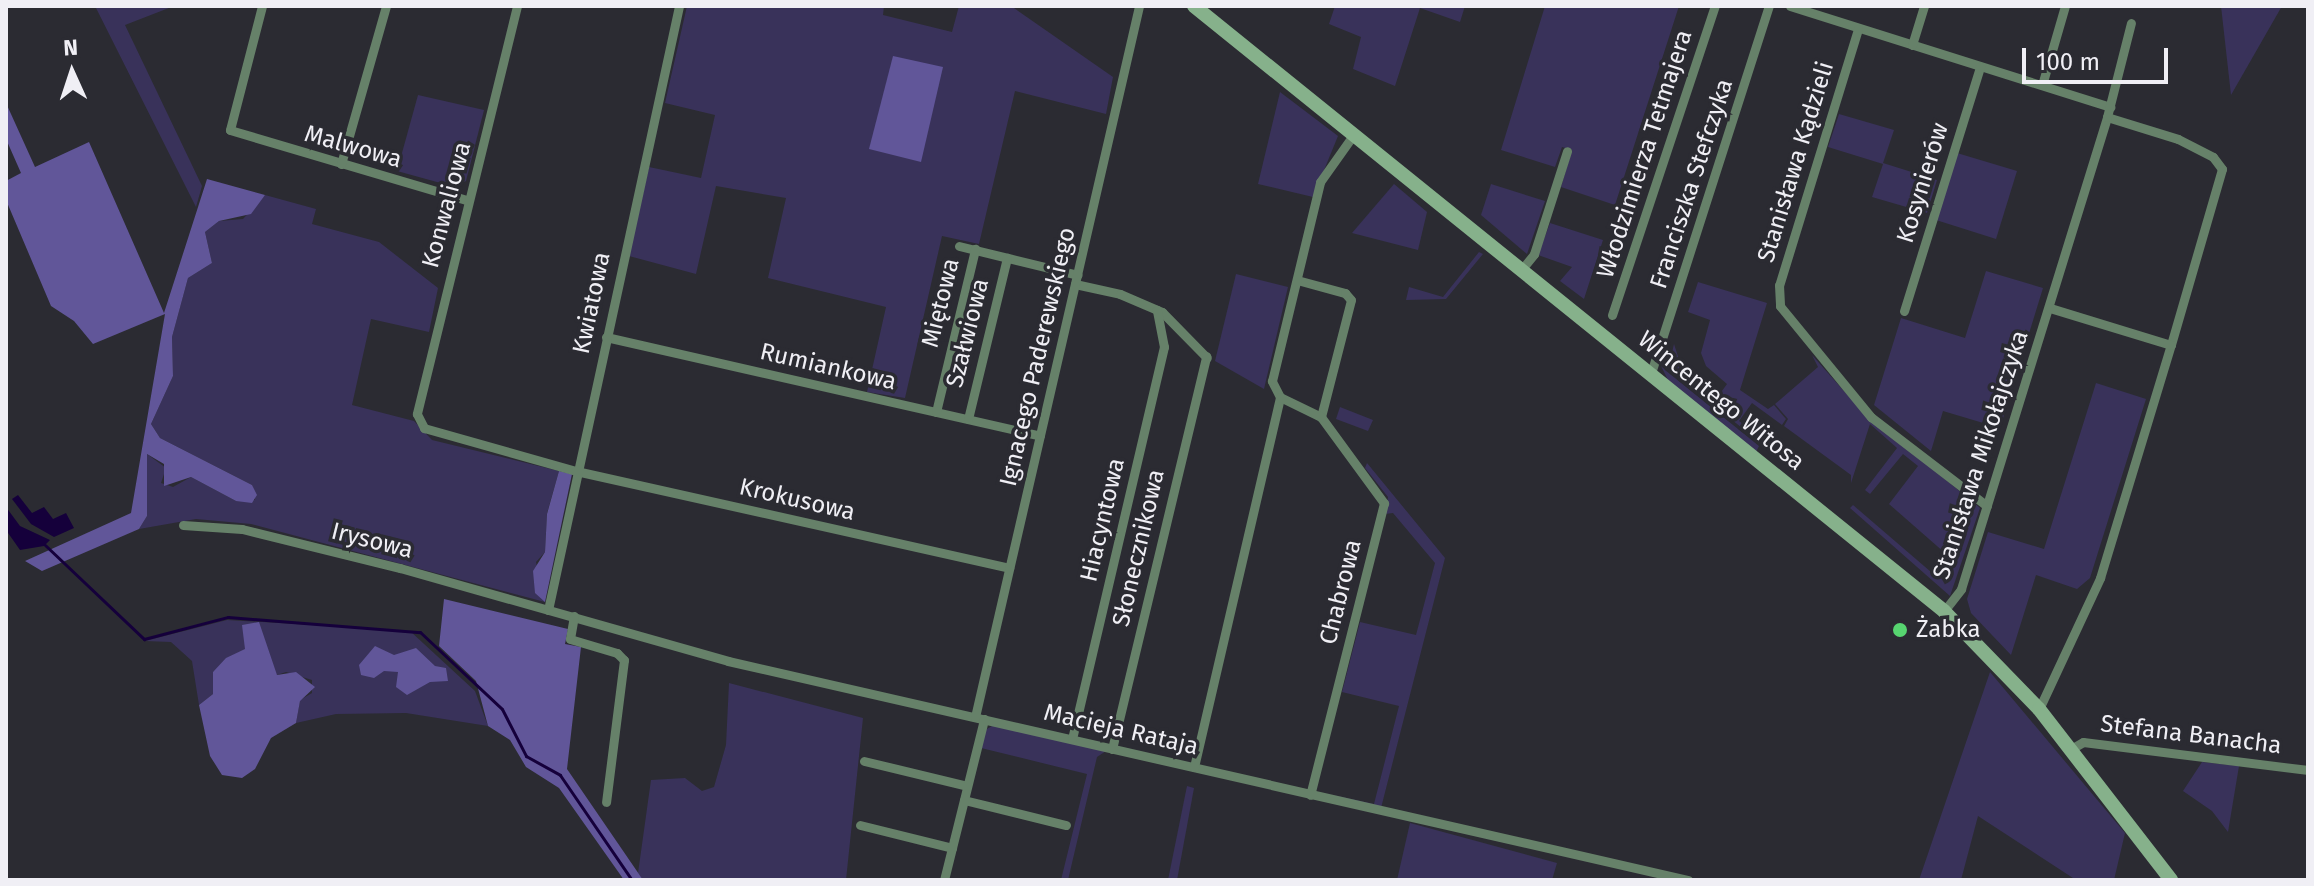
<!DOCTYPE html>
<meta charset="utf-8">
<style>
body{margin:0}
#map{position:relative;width:2314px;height:886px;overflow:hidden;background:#2b2b32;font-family:"Fira Sans",sans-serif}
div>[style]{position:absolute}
.green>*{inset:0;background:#39325a}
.forest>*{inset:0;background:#615699}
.water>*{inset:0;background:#15003b}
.stream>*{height:3px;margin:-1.5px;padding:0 1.5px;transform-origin:1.5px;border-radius:1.5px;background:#15003b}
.street>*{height:9px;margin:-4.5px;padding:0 4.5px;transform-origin:4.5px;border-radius:4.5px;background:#668169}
.secondary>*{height:14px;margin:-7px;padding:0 7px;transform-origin:7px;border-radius:7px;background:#86b18b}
.dots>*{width:22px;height:22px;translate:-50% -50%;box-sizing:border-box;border:4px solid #2b2b32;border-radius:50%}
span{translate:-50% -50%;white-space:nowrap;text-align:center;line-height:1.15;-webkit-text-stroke:7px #2b2b32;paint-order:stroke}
.street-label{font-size:24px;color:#f0eff5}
.poi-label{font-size:24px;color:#f0eff5}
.left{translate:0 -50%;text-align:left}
.frame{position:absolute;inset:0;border:8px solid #f0eff5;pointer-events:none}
.north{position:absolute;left:32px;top:32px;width:80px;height:80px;-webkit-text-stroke:6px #2b2b32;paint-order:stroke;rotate:357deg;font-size:22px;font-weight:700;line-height:32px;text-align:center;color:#f0eff5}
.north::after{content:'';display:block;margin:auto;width:28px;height:36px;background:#f0eff5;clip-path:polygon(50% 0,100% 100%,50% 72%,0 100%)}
.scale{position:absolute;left:2022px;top:48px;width:146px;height:36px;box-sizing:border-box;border:4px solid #f0eff5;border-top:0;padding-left:10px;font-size:24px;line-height:28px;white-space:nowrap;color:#f0eff5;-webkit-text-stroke:6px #2b2b32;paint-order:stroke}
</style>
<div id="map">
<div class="green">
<div style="clip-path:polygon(95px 6px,174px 6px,125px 25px,202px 186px,196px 207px)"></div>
<div style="clip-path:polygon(687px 6px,884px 6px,883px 15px,952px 32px,959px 6px,1011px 6px,1113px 77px,1106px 114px,1015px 91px,979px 244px,942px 236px,905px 398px,867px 392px,886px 307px,768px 278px,786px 198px,716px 186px,696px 274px,629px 256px,649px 167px,701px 178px,715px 115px,665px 103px)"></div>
<div style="clip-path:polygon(1335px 6px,1465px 6px,1460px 22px,1420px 8px,1395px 86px,1353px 69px,1361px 37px,1329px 24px)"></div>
<div style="clip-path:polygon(1545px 6px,1679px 6px,1615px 205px,1561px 187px,1572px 150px,1562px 147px,1555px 167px,1501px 150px)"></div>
<div style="clip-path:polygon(2221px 6px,2282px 6px,2231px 95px)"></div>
<div style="clip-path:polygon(1280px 92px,1338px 136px,1313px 197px,1258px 184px)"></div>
<div style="clip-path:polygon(418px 95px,484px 110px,466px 181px,455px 187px,397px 171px)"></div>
<div style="clip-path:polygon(1839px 114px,1894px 130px,1883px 163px,1937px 180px,1927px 213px,1872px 197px,1883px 164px,1828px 147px)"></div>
<div style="clip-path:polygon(1957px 153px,2017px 171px,1996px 239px,1936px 220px)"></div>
<div style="clip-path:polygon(1394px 184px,1427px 212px,1418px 250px,1352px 233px)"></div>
<div style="clip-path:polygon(1491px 184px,1545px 201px,1527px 254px,1481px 215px)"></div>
<div style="clip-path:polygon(265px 195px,316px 209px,312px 224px,379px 242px,438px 288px,429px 332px,371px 319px,352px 405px,414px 421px,432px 440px,559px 471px,547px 513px,545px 552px,536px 562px,545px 602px,251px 524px,196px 519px,139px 529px,147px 516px,147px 454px,166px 468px,161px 483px,173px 487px,191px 477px,236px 501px,255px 500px,252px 485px,160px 438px,151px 424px,173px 376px,172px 337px,188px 278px,212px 263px,205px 232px,219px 221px,243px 219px)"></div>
<div style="clip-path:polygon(1550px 223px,1603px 240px,1584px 299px,1560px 281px,1572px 267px,1538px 255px)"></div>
<div style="clip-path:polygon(1479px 252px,1483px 254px,1446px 299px,1406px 300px,1409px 287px,1443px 297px)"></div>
<div style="clip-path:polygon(1986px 271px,2043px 288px,2000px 428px,1943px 411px,1931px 451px,1874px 405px,1901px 318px,1965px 338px)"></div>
<div style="clip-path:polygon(1236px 274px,1288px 287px,1264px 389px,1215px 361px)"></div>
<div style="clip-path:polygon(1698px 282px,1767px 303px,1740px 390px,1768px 409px,1774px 405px,1786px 419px,1782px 425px,1752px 403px,1739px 421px,1769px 443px,1766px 447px,1668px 369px,1674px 344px,1686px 381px,1714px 402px,1727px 384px,1706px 366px,1701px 353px,1710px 320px,1688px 312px)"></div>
<div style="clip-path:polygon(1812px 355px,1859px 408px,1980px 508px,1950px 596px,1850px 508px,1853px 505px,1938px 578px,1953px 560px,1889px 504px,1918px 466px,1903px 454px,1870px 494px,1865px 490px,1897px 448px,1870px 424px,1851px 483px,1851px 475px,1784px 426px,1788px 419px,1775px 404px,1818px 367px)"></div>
<div style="clip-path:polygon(1663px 363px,1665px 370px,1759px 446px,1756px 452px,1668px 380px,1661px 366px)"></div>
<div style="clip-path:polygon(2096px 383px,2146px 399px,2090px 578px,2077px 589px,2036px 575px,2011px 655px,1971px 613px,1967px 599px,1988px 532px,2044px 549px)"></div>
<div style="clip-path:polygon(1340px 407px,1373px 420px,1368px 431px,1336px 419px)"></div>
<div style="clip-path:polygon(1367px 463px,1445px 558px,1381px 808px,1333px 795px,1374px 804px,1399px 706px,1342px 692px,1360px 622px,1416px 635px,1435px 563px,1393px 513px,1385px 514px,1388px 497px,1365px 468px)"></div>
<div style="clip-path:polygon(227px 620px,410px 631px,475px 691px,488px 726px,406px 713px,336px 714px,296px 723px,300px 700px,312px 693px,312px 680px,286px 672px,277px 675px,245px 650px,213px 672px,213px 694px,199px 705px,192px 661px,171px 642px,145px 641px)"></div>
<div style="clip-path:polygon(1990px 672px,2125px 833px,2114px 880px,2076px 880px,1978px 816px,1961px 880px,1919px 880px)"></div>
<div style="clip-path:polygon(729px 683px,863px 718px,846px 880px,643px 880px,638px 873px,651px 780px,685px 778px,702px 791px,714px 787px,726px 745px)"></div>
<div style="clip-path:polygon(994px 725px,1106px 751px,1097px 757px,1068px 880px,1061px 880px,1087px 774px,981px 748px,985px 730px)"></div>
<div style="clip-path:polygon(2202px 762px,2239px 766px,2228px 832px,2212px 811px,2183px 791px)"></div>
<div style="clip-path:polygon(1187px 786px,1194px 788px,1177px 880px,1168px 880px)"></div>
<div style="clip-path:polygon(1410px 823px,1557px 863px,1552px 880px,1397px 880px)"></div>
</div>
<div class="forest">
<div style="clip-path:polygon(893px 56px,943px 67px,921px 162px,869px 149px)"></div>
<div style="clip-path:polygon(6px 103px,35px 167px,89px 142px,164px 313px,207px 179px,265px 195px,251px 214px,219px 221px,205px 232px,212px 263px,188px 278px,172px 337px,173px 376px,151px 424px,160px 438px,252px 485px,257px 495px,252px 503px,236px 501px,191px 477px,164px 486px,164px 464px,147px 454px,147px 516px,139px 529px,42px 571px,25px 561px,131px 513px,165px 314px,93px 344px,74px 321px,51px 306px,6px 200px,6px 181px,21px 173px,6px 139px)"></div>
<div style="clip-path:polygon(559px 471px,572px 474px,545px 602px,535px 593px,533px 571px,545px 552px,547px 514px)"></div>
<div style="clip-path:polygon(444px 599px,568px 629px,565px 644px,581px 647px,567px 769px,643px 880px,624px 880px,559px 788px,526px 767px,510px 740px,488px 726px,476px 681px,439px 646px)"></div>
<div style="clip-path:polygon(259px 622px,277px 675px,296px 672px,315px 687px,300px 701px,296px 723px,271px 738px,255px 769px,242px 778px,222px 775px,210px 756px,199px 705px,213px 694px,213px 672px,226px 658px,245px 649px,242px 625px)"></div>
<div style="clip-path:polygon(375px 646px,394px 655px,416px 648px,435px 666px,446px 668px,448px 681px,430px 682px,407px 695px,396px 687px,398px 672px,384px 671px,374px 678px,361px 675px,359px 665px)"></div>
</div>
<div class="water">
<div style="clip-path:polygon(18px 495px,32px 513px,44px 507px,53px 519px,66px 513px,74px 528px,54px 537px,31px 524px,12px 499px)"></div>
<div style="clip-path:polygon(6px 507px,20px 526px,50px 540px,44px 546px,20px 550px,6px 530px)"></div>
</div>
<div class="stream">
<div style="left:45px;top:545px;width:137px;rotate:43.5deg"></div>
<div style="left:144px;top:639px;width:87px;rotate:-14.7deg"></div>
<div style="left:228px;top:617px;width:193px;rotate:4.5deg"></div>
<div style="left:420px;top:632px;width:112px;rotate:43.2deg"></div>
<div style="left:502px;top:709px;width:53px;rotate:62.9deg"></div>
<div style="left:526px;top:756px;width:39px;rotate:29deg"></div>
<div style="left:560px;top:775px;width:127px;rotate:55.6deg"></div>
</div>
<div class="street">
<div style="left:262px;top:6px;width:128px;rotate:104.5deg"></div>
<div style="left:230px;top:130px;width:247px;rotate:16.5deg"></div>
<div style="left:517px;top:6px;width:420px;rotate:103.8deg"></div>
<div style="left:417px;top:414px;width:16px;rotate:63deg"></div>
<div style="left:424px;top:428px;width:158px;rotate:15.8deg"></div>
<div style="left:576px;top:471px;width:444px;rotate:12.6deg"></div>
<div style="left:1790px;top:6px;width:336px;rotate:17.5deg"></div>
<div style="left:1858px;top:29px;width:268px;rotate:107.1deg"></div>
<div style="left:1779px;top:285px;width:21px;rotate:87deg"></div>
<div style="left:1780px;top:306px;width:144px;rotate:50.7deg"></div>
<div style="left:1871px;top:417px;width:146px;rotate:37.5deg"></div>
<div style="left:1912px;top:45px;width:41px;rotate:-72.9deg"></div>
<div style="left:2042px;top:85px;width:82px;rotate:-73.8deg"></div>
<div style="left:2107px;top:117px;width:74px;rotate:17.2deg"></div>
<div style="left:2178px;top:139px;width:39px;rotate:27deg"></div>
<div style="left:2213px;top:157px;width:15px;rotate:53deg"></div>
<div style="left:2222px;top:169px;width:183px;rotate:106.2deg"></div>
<div style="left:341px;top:164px;width:164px;rotate:-74.1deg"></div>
<div style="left:959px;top:246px;width:122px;rotate:13.7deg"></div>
<div style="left:1522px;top:269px;width:19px;rotate:-51deg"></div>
<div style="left:1534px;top:254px;width:108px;rotate:-72.2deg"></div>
<div style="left:1297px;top:280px;width:50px;rotate:15.2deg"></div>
<div style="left:1345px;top:293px;width:9px;rotate:49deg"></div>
<div style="left:1351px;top:300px;width:121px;rotate:104.4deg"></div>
<div style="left:1321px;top:417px;width:107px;rotate:53.8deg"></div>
<div style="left:1384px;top:503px;width:301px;rotate:104.2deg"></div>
<div style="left:1075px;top:284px;width:46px;rotate:12.5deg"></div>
<div style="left:1120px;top:294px;width:46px;rotate:23.2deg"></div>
<div style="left:1162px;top:312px;width:64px;rotate:45.6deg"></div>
<div style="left:1904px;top:311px;width:256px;rotate:-72.7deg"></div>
<div style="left:1612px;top:315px;width:326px;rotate:-71.6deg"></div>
<div style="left:606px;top:337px;width:445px;rotate:12.8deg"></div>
<div style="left:1651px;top:373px;width:386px;rotate:-72.2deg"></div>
<div style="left:1280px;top:397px;width:18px;rotate:-117deg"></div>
<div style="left:1272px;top:381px;width:205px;rotate:-76.4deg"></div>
<div style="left:1320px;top:182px;width:59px;rotate:-54.7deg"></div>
<div style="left:936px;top:412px;width:168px;rotate:-76.5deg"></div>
<div style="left:968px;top:419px;width:166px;rotate:-76.4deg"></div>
<div style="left:183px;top:525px;width:59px;rotate:3.9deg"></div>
<div style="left:242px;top:529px;width:163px;rotate:13.9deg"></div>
<div style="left:400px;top:568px;width:341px;rotate:15.8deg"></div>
<div style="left:728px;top:661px;width:985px;rotate:12.85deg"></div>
<div style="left:548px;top:610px;width:618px;rotate:-77.76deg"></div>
<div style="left:1944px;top:611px;width:28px;rotate:-52deg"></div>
<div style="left:1961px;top:589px;width:494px;rotate:-72.8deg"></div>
<div style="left:2107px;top:117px;width:97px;rotate:-75.7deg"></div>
<div style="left:574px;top:616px;width:23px;rotate:100deg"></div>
<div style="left:570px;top:639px;width:49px;rotate:16.6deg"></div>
<div style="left:617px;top:653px;width:10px;rotate:45deg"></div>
<div style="left:624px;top:660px;width:143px;rotate:97.2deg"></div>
<div style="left:2039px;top:709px;width:145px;rotate:-65deg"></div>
<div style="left:2100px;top:578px;width:244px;rotate:-73.1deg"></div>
<div style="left:2171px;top:345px;width:127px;rotate:-163deg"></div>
<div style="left:975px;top:717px;width:730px;rotate:-77.01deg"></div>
<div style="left:1072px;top:739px;width:403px;rotate:-76.8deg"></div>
<div style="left:1164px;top:347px;width:38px;rotate:-101deg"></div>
<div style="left:1112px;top:749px;width:404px;rotate:-76.5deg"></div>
<div style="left:2071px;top:749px;width:14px;rotate:-30deg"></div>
<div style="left:2083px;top:742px;width:227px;rotate:7.1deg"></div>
<div style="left:864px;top:761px;width:106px;rotate:13.6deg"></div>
<div style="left:1194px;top:767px;width:380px;rotate:-76.9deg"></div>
<div style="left:1280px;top:397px;width:46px;rotate:26deg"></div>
<div style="left:964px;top:800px;width:105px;rotate:13.8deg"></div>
<div style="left:860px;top:825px;width:95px;rotate:14deg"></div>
<div style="left:944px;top:880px;width:166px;rotate:-76deg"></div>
</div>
<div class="secondary">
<div style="left:1194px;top:6px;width:964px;rotate:38.89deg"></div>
<div style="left:1944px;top:611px;width:136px;rotate:45.9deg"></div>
<div style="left:2039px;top:709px;width:216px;rotate:52.3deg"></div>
</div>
<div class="dots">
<div style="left:1900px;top:630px;background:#57d570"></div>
</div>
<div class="street-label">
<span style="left:353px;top:147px;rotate:16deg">Malwowa</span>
<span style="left:1645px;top:154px;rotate:-72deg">Włodzimierza Tetmajera</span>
<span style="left:1796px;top:162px;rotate:-73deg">Stanisława Kądzieli</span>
<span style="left:1923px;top:183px;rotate:-73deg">Kosynierów</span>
<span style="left:1692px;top:184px;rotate:-72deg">Franciszka Stefczyka</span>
<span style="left:447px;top:205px;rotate:-75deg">Konwaliowa</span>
<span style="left:592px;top:303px;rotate:-78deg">Kwiatowa</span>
<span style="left:941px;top:303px;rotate:-76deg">Miętowa</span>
<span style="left:968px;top:333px;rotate:-76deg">Szałwiowa</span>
<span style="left:1038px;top:357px;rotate:-77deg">Ignacego Paderewskiego</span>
<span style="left:828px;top:367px;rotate:13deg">Rumiankowa</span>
<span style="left:1721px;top:401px;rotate:39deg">Wincentego Witosa</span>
<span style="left:1981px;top:455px;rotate:-72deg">Stanisława Mikołajczyka</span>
<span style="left:797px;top:500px;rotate:13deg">Krokusowa</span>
<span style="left:1103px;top:520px;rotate:-77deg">Hiacyntowa</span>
<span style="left:372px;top:541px;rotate:14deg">Irysowa</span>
<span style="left:1139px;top:548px;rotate:-77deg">Słonecznikowa</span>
<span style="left:1341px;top:592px;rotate:-76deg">Chabrowa</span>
<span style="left:1121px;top:730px;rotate:13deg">Macieja Rataja</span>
<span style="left:2191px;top:735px;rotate:7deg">Stefana Banacha</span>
</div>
<div class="poi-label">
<span class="left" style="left:1916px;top:630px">Żabka</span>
</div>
<div class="frame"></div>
<div class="north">N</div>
<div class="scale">100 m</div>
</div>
